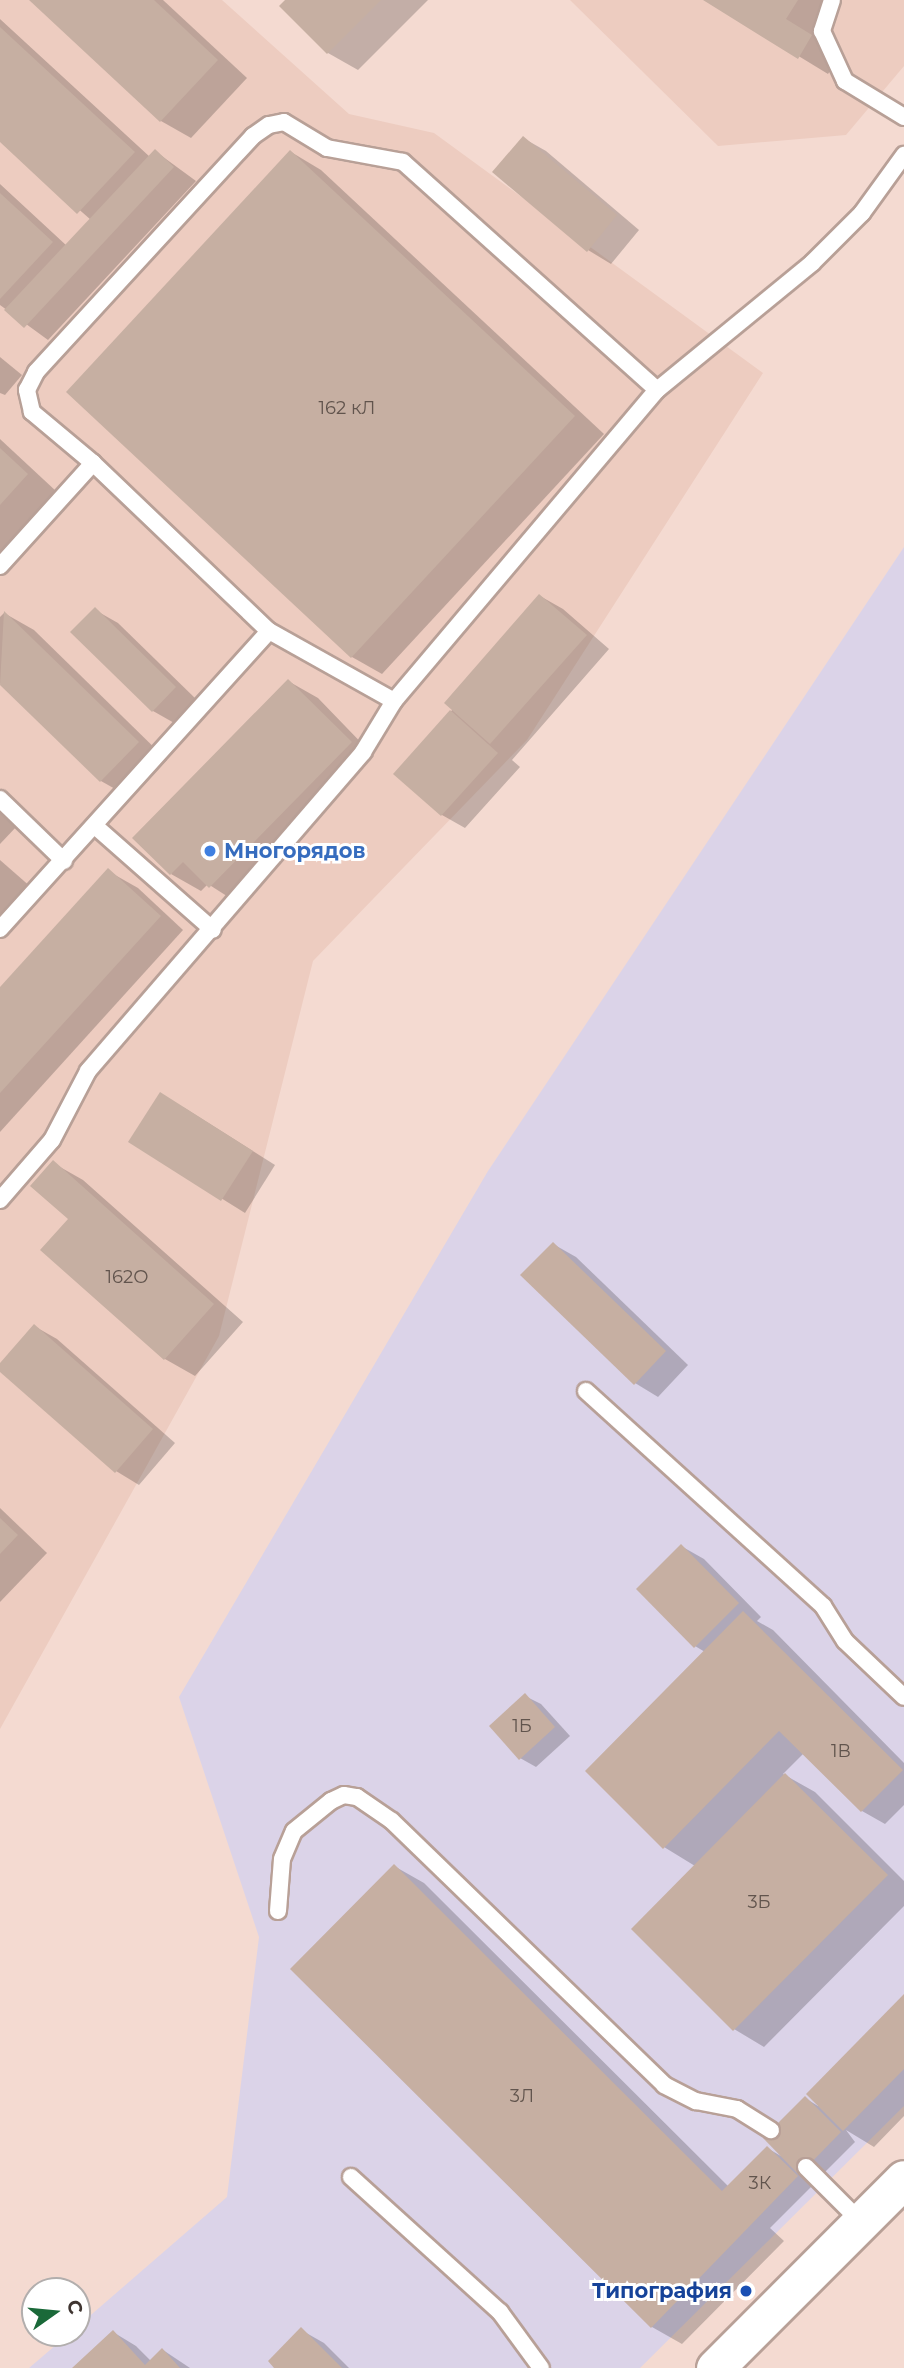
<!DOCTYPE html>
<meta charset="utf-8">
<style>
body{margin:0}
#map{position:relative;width:904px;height:2368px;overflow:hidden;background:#f4dad1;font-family:Montserrat,sans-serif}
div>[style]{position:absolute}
.built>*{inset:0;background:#edccc0}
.industrial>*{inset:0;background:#dbd3e8}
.shadow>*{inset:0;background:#0003}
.building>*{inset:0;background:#c6afa2}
.roads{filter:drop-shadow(2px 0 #b8a097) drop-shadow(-2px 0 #b8a097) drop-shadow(0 2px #b8a097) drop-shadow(0 -2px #b8a097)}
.service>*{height:16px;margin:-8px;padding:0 8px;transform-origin:8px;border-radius:8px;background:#fff}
.tertiary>*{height:37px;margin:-18.5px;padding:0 18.5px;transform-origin:18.5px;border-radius:18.5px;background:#fff}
.dots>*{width:19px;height:19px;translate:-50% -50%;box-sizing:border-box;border:4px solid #fff;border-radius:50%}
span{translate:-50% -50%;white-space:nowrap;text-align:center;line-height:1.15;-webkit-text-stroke:6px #fff;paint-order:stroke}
.number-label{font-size:18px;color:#61544d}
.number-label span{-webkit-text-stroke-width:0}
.shop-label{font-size:21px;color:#366cbe;font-weight:700}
.left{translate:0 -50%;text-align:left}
.transit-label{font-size:21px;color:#164399;font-weight:700}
.right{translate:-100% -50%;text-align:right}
.north{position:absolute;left:21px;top:2277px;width:70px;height:70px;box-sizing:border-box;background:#fff;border:2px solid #b2aead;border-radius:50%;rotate:75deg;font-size:19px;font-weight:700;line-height:28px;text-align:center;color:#3f3531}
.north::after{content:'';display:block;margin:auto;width:24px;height:32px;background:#1a6939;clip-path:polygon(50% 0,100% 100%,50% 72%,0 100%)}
</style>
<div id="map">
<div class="built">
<div style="clip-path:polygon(0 0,222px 0,349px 114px,434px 133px,763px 373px,527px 740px,313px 961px,219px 1336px,0 1729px)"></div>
<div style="clip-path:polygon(570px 0,904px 0,904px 66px,846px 135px,718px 146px)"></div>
</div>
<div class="industrial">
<div style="clip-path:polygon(904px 547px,904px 2106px,640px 2368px,29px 2368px,70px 2333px,77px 2333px,77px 2327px,227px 2197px,259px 1937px,179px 1697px,488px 1171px)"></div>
</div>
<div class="shadow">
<div style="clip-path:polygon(31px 0,163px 0,247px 78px,191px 138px,161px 121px)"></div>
<div style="clip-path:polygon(288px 0,428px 0,358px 70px,328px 53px)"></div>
<div style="clip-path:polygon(707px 0,838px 0,815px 37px,841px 54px,828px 74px)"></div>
<div style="clip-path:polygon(0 19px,150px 157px,155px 151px,196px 181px,48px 340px,0 305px,0 184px,67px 246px,91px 220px,0 140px)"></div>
<div style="clip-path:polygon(523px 138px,546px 151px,639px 230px,611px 264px,588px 250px,495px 172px)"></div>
<div style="clip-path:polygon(291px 152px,321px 170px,604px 434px,382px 674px,352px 657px)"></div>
<div style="clip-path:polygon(0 357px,22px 375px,5px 395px,0 393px)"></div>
<div style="clip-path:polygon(0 439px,57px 492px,0 554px)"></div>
<div style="clip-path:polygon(540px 596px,563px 609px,609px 649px,512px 760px,520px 767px,465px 828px,442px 815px,396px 774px,453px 709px)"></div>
<div style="clip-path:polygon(95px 610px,118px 623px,198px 701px,176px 724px,153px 711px)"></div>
<div style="clip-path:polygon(4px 613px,34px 630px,167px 760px,131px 798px,101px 781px,0 683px,0 617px)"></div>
<div style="clip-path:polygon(288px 681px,318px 698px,374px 756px,233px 900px,208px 884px,201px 891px,171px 874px)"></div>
<div style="clip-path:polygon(0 807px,18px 825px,0 844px)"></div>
<div style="clip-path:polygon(0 860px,32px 888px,5px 919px,0 916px)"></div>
<div style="clip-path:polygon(108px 871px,138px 888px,183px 930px,0 1132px,0 989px)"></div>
<div style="clip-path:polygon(183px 1107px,275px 1165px,245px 1213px,131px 1142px)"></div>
<div style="clip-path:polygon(53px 1163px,83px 1180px,243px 1322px,195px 1376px,165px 1359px,43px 1250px,70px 1219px)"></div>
<div style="clip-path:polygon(553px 1244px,576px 1257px,688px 1365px,658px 1397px,635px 1383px)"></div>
<div style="clip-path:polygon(34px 1326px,57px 1339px,175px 1443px,139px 1485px,116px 1471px,0 1370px)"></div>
<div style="clip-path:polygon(0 1508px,47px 1553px,0 1602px)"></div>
<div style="clip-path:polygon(681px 1546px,704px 1559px,761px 1617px,757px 1621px,773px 1630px,904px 1763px,904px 1805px,885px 1824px,862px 1811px,804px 1753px,783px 1774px,815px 1792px,904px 1881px,904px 1906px,764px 2047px,734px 2029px,695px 1866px,664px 1847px,705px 1652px,695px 1646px)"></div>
<div style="clip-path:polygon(525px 1696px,541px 1704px,570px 1736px,536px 1767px,520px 1758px)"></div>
<div style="clip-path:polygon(394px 1866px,424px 1883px,729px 2187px,767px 2148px,781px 2156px,805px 2098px,818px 2106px,904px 1997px,904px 2116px,874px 2147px,846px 2130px,855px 2142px,815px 2182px,802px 2175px,812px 2186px,770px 2228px,784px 2241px,682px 2344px,652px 2327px)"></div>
<div style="clip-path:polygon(301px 2330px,324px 2343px,349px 2368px,277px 2368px)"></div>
<div style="clip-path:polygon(113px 2332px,136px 2346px,151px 2361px,163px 2350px,190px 2368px,74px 2368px)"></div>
</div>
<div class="building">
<div style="clip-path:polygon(29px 0,154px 0,218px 60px,160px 122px)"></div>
<div style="clip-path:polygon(285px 0,381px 0,327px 54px,279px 6px)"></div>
<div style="clip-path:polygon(703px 0,798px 0,786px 19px,812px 35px,798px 59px)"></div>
<div style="clip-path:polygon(0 27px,135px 152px,77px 214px,0 142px)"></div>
<div style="clip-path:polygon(523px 136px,617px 215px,587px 252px,492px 172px)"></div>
<div style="clip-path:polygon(155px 149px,174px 167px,24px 328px,4px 310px)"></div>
<div style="clip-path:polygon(290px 150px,575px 416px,351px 658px,66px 392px)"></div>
<div style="clip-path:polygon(0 193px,53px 242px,0 299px)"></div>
<div style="clip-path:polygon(0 448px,28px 474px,0 505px)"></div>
<div style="clip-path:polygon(539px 594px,587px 635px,490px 744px,444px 703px)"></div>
<div style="clip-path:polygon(95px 607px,176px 687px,152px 712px,70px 632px)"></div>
<div style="clip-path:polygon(4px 611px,139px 742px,100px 782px,0 685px)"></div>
<div style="clip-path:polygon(288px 679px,352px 742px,209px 888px,183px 862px,170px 875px,132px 838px)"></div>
<div style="clip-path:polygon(450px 710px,498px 753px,441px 816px,393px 774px)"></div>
<div style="clip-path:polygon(108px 868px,161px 916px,0 1093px,0 987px)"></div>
<div style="clip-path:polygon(160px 1092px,253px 1151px,221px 1201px,128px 1142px)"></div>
<div style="clip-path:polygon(53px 1160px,214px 1304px,164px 1360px,40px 1250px,68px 1219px,30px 1186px)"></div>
<div style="clip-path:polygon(553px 1242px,666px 1351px,634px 1385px,520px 1275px)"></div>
<div style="clip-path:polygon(34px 1324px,153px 1429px,115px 1473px,0 1372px,0 1363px)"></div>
<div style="clip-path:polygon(0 1518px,18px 1535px,0 1554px)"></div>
<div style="clip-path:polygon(681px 1544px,739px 1603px,694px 1648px,636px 1589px)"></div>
<div style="clip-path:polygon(743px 1611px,903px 1770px,861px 1812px,779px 1731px,663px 1849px,585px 1771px)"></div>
<div style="clip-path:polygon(525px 1693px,555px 1727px,519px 1760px,489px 1726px)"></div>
<div style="clip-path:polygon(785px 1773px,888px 1875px,733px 2031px,631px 1929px)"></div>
<div style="clip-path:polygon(394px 1864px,722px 2191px,767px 2146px,798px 2176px,651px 2328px,290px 1969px)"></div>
<div style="clip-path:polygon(904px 1994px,904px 2069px,843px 2131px,806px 2094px)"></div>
<div style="clip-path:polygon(805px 2096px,841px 2132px,799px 2175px,763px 2138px)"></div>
<div style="clip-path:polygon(301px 2327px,342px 2368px,274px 2368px,268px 2361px)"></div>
<div style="clip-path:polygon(113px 2330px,145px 2365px,162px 2348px,180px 2368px,72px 2368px)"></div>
</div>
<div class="roads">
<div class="service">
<div style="left:832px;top:0;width:33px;rotate:108deg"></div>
<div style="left:822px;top:31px;width:55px;rotate:65.3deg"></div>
<div style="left:845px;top:81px;width:69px;rotate:31.4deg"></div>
<div style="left:93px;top:463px;width:243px;rotate:43.7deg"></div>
<div style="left:0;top:566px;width:139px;rotate:-47.9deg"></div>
<div style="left:93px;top:463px;width:80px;rotate:-140.1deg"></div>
<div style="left:32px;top:412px;width:23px;rotate:-103deg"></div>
<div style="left:27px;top:390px;width:20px;rotate:-63deg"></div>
<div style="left:36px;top:372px;width:321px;rotate:-47.4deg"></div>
<div style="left:253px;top:136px;width:19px;rotate:-35deg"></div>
<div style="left:269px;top:125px;width:15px;rotate:-11deg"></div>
<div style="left:284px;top:122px;width:50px;rotate:31.2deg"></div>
<div style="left:327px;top:148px;width:77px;rotate:10.4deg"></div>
<div style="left:403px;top:162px;width:341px;rotate:41.9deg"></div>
<div style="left:0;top:799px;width:89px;rotate:44.1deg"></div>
<div style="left:95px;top:826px;width:157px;rotate:41.4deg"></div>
<div style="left:0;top:929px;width:401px;rotate:-47.9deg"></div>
<div style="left:269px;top:631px;width:143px;rotate:29.2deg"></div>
<div style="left:0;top:1200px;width:79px;rotate:-49.1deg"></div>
<div style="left:52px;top:1140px;width:78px;rotate:-62.4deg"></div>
<div style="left:88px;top:1071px;width:421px;rotate:-49.2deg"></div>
<div style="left:363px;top:752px;width:60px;rotate:-58.7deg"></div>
<div style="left:394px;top:701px;width:407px;rotate:-49.8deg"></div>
<div style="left:657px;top:390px;width:200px;rotate:-39.3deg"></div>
<div style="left:812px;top:263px;width:71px;rotate:-45deg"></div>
<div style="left:862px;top:213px;width:72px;rotate:-54.1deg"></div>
<div style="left:586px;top:1391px;width:320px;rotate:42.2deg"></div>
<div style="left:823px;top:1606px;width:41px;rotate:57.8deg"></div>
<div style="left:845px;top:1641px;width:81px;rotate:43.5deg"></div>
<div style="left:278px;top:1911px;width:52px;rotate:-85.6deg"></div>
<div style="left:282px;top:1859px;width:30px;rotate:-67deg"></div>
<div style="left:294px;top:1831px;width:48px;rotate:-39deg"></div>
<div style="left:331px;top:1801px;width:14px;rotate:-25deg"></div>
<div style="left:344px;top:1795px;width:13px;rotate:9deg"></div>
<div style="left:357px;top:1797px;width:42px;rotate:34.4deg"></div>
<div style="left:392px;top:1821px;width:379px;rotate:44.1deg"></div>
<div style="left:664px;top:2085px;width:36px;rotate:27deg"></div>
<div style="left:696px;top:2101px;width:42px;rotate:11deg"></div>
<div style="left:737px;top:2109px;width:40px;rotate:32deg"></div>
<div style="left:806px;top:2167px;width:78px;rotate:45deg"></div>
<div style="left:351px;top:2177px;width:201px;rotate:42.2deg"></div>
<div style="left:500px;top:2312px;width:69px;rotate:53.8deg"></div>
</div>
<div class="tertiary">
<div style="left:715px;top:2368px;width:267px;rotate:-45deg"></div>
</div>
</div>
<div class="dots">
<div style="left:210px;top:851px;background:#3f7fe0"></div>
<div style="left:746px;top:2291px;background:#1a4fb4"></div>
</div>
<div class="number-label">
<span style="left:347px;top:408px">162 кЛ</span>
<span style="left:127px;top:1277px">162О</span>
<span style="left:522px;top:1726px">1Б</span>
<span style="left:841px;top:1751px">1В</span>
<span style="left:759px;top:1902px">3Б</span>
<span style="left:522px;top:2096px">3Л</span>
<span style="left:760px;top:2183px">3К</span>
</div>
<div class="shop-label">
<span class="left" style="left:224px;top:851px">Многорядов</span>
</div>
<div class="transit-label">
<span class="right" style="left:732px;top:2291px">Типография</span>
</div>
<div class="north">С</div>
</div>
